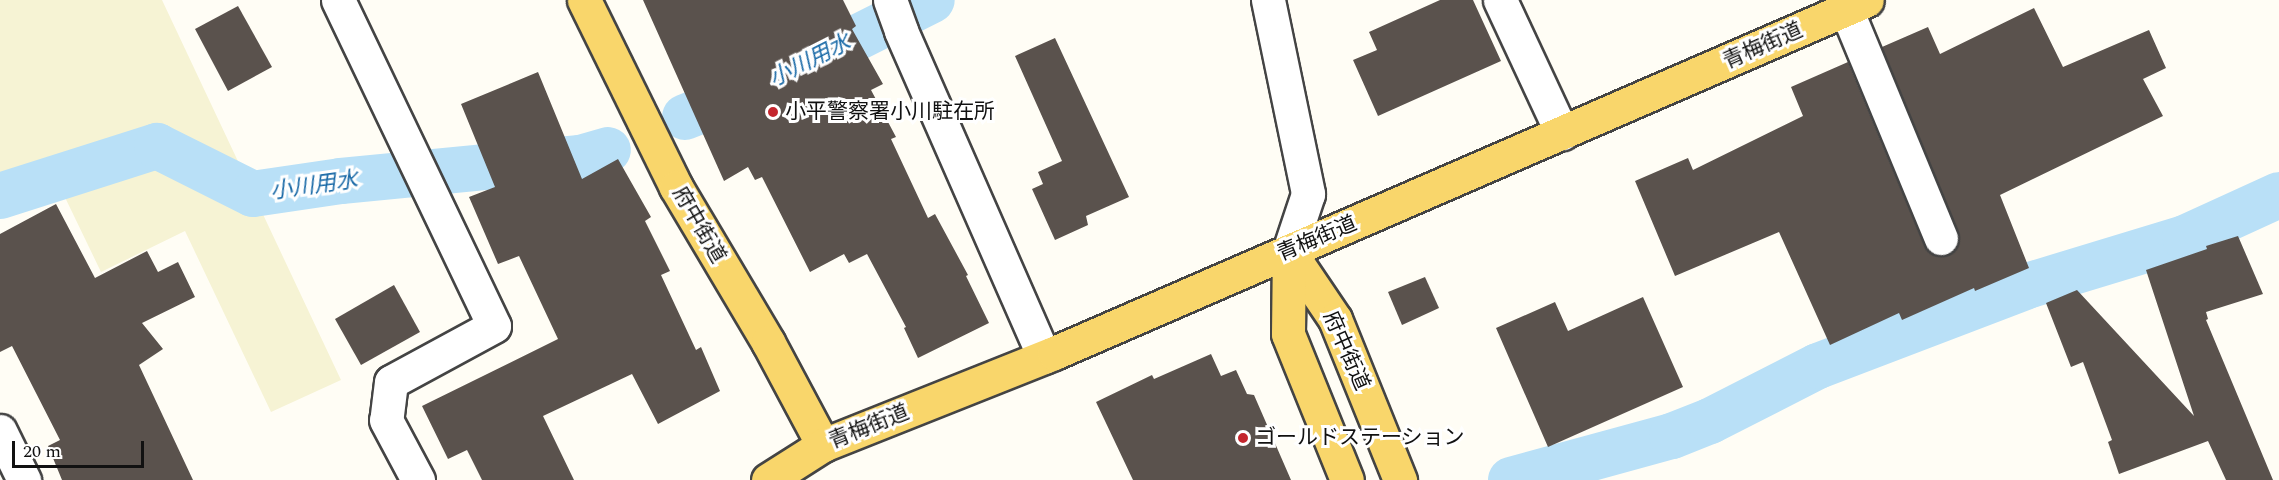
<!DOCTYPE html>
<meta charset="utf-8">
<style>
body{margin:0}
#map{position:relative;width:2279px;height:480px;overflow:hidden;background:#fffdf5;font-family:Spectral,"Noto Sans JP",serif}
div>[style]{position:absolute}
.farmland>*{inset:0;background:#f6f3d4}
.canal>*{height:46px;margin:-23px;padding:0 23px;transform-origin:23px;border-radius:23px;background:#b9e0f7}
.building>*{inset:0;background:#5a524d}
.roads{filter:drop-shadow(2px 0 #444) drop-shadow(-2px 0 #444) drop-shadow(0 2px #444) drop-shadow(0 -2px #444)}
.minor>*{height:33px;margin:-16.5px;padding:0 16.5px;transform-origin:16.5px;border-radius:16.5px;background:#fff}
.tertiary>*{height:33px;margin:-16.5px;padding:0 16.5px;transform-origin:16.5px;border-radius:16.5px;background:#fff}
.primary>*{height:33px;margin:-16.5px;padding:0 16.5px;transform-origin:16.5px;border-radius:16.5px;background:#f9d66b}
.dots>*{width:16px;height:16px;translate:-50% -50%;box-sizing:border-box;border:3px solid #fff;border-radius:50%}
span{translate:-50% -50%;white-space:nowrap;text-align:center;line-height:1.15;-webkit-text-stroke:6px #fff;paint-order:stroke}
.street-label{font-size:21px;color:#111}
.poi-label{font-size:21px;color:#111}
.left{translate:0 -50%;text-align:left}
.water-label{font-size:22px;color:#1768a6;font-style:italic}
.scale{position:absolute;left:12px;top:441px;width:132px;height:27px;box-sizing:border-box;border:3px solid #111;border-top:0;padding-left:8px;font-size:18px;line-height:21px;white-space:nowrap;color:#111;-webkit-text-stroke:4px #fff;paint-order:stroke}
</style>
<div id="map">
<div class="farmland">
<div style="clip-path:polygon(0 0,162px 0,341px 380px,271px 412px,185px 231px,101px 272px,60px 187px,0 202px)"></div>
</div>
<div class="canal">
<div style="left:685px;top:117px;width:73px;rotate:-21.7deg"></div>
<div style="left:753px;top:90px;width:200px;rotate:-26.7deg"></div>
<div style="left:0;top:196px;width:165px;rotate:-17.7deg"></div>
<div style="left:157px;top:146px;width:107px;rotate:26.6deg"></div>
<div style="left:253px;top:194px;width:89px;rotate:-8.4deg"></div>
<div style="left:341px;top:181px;width:240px;rotate:-5.5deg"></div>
<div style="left:580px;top:158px;width:29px;rotate:-16deg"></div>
<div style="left:1511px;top:480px;width:167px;rotate:-15.3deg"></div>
<div style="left:1672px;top:436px;width:41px;rotate:-21.5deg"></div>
<div style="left:1710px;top:421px;width:121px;rotate:-27deg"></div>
<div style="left:1818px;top:366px;width:224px;rotate:-20.9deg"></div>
<div style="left:2027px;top:286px;width:165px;rotate:-16.9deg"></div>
<div style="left:2185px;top:238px;width:103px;rotate:-24.6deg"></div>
</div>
<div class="building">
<div style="clip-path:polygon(643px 0,843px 0,856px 26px,852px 29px,883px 84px,871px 90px,896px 137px,891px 139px,928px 218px,935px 214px,968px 275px,966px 276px,989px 323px,918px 358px,904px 328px,906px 327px,867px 254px,849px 263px,844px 254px,810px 272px,762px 177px,755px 180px,748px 167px,724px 181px)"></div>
<div style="clip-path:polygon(1440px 0,1473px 0,1501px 61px,1378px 116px,1353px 60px,1377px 50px,1369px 32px)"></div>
<div style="clip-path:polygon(238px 6px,272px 67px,228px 91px,195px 29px)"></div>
<div style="clip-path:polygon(2034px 8px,2063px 67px,2149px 30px,2166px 68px,2143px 79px,2163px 116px,2000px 195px,2029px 268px,1975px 291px,1974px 288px,1902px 320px,1899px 313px,1830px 345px,1779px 232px,1675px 276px,1635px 181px,1688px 158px,1693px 170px,1803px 116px,1791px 87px,1848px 62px,1924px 245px,1929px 252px,1938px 256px,1949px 255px,1956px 249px,1959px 241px,1958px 231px,1882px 47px,1928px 27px,1940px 54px)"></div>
<div style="clip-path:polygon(1055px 38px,1129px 197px,1086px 216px,1088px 225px,1055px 240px,1032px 189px,1043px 184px,1038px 172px,1062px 161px,1015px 56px)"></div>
<div style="clip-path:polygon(538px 72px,582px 179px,618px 159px,651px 217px,645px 221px,670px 271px,661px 275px,696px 350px,701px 347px,720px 391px,658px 424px,632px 374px,543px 416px,574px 480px,482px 480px,467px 450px,448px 459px,422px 406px,558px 339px,519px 256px,498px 264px,469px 197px,495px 187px,461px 104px)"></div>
<div style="clip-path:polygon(56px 204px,95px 278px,147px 251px,158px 272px,178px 262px,195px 297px,142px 323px,163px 349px,139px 365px,193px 480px,62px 480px,48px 446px,60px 440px,12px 346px,0 352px,0 234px)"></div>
<div style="clip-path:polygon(2238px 236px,2263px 294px,2206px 312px,2208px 319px,2206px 320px,2273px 480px,2226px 480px,2208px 441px,2119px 474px,2108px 442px,2112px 440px,2083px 362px,2071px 367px,2046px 303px,2077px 290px,2194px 416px,2146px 270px,2207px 249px,2206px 246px)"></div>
<div style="clip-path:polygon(1425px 277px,1439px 308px,1402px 325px,1388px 292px)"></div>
<div style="clip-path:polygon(394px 285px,420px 332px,361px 365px,335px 319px)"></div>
<div style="clip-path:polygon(1643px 297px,1683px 387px,1548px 447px,1496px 328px,1555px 302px,1568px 331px)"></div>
<div style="clip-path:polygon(1211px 354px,1221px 376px,1236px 370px,1247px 394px,1254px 395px,1291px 480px,1133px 480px,1096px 402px,1152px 375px,1154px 379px)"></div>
</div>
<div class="roads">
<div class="minor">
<div style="left:338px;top:0;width:361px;rotate:64.4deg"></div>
<div style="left:494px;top:326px;width:117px;rotate:151.5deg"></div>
<div style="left:391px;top:382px;width:38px;rotate:97deg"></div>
<div style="left:386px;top:420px;width:68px;rotate:61.9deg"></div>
<div style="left:890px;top:0;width:33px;rotate:70deg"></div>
<div style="left:901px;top:31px;width:356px;rotate:66.3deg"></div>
<div style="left:1500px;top:0;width:147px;rotate:65deg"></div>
<div style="left:1846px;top:9px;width:248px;rotate:67.5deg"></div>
<div style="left:0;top:431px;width:55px;rotate:63.9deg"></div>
</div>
<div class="tertiary">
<div style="left:1268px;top:0;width:198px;rotate:78.3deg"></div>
<div style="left:1308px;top:194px;width:60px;rotate:108.4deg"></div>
</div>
<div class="primary">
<div style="left:584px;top:0;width:208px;rotate:63.8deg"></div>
<div style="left:676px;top:187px;width:180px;rotate:59.3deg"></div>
<div style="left:768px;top:342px;width:117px;rotate:61.9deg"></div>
<div style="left:1289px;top:251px;width:82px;rotate:55.9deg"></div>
<div style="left:1335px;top:319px;width:174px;rotate:68deg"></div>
<div style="left:1289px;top:251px;width:83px;rotate:90.7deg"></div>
<div style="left:1288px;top:334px;width:157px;rotate:68deg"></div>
<div style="left:768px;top:480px;width:65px;rotate:-32.5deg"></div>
<div style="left:823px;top:445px;width:249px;rotate:-21.7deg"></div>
<div style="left:1054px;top:353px;width:886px;rotate:-23.47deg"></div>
</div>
</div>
<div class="dots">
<div style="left:773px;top:112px;background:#c4262e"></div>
<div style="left:1243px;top:438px;background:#c4262e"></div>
</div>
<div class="street-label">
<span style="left:1763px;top:46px;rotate:-24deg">青梅街道</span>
<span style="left:699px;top:225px;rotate:60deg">府中街道</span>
<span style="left:1317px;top:239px;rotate:-23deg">青梅街道</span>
<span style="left:1346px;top:351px;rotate:66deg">府中街道</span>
<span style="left:869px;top:427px;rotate:-22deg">青梅街道</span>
</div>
<div class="poi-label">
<span class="left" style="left:785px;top:112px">小平警察署小川駐在所</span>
<span class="left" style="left:1255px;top:438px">ゴールドステーション</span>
</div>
<div class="water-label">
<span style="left:810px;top:61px;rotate:-27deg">小川用水</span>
<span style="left:314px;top:186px;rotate:-8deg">小川用水</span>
</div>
<div class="scale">20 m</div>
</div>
